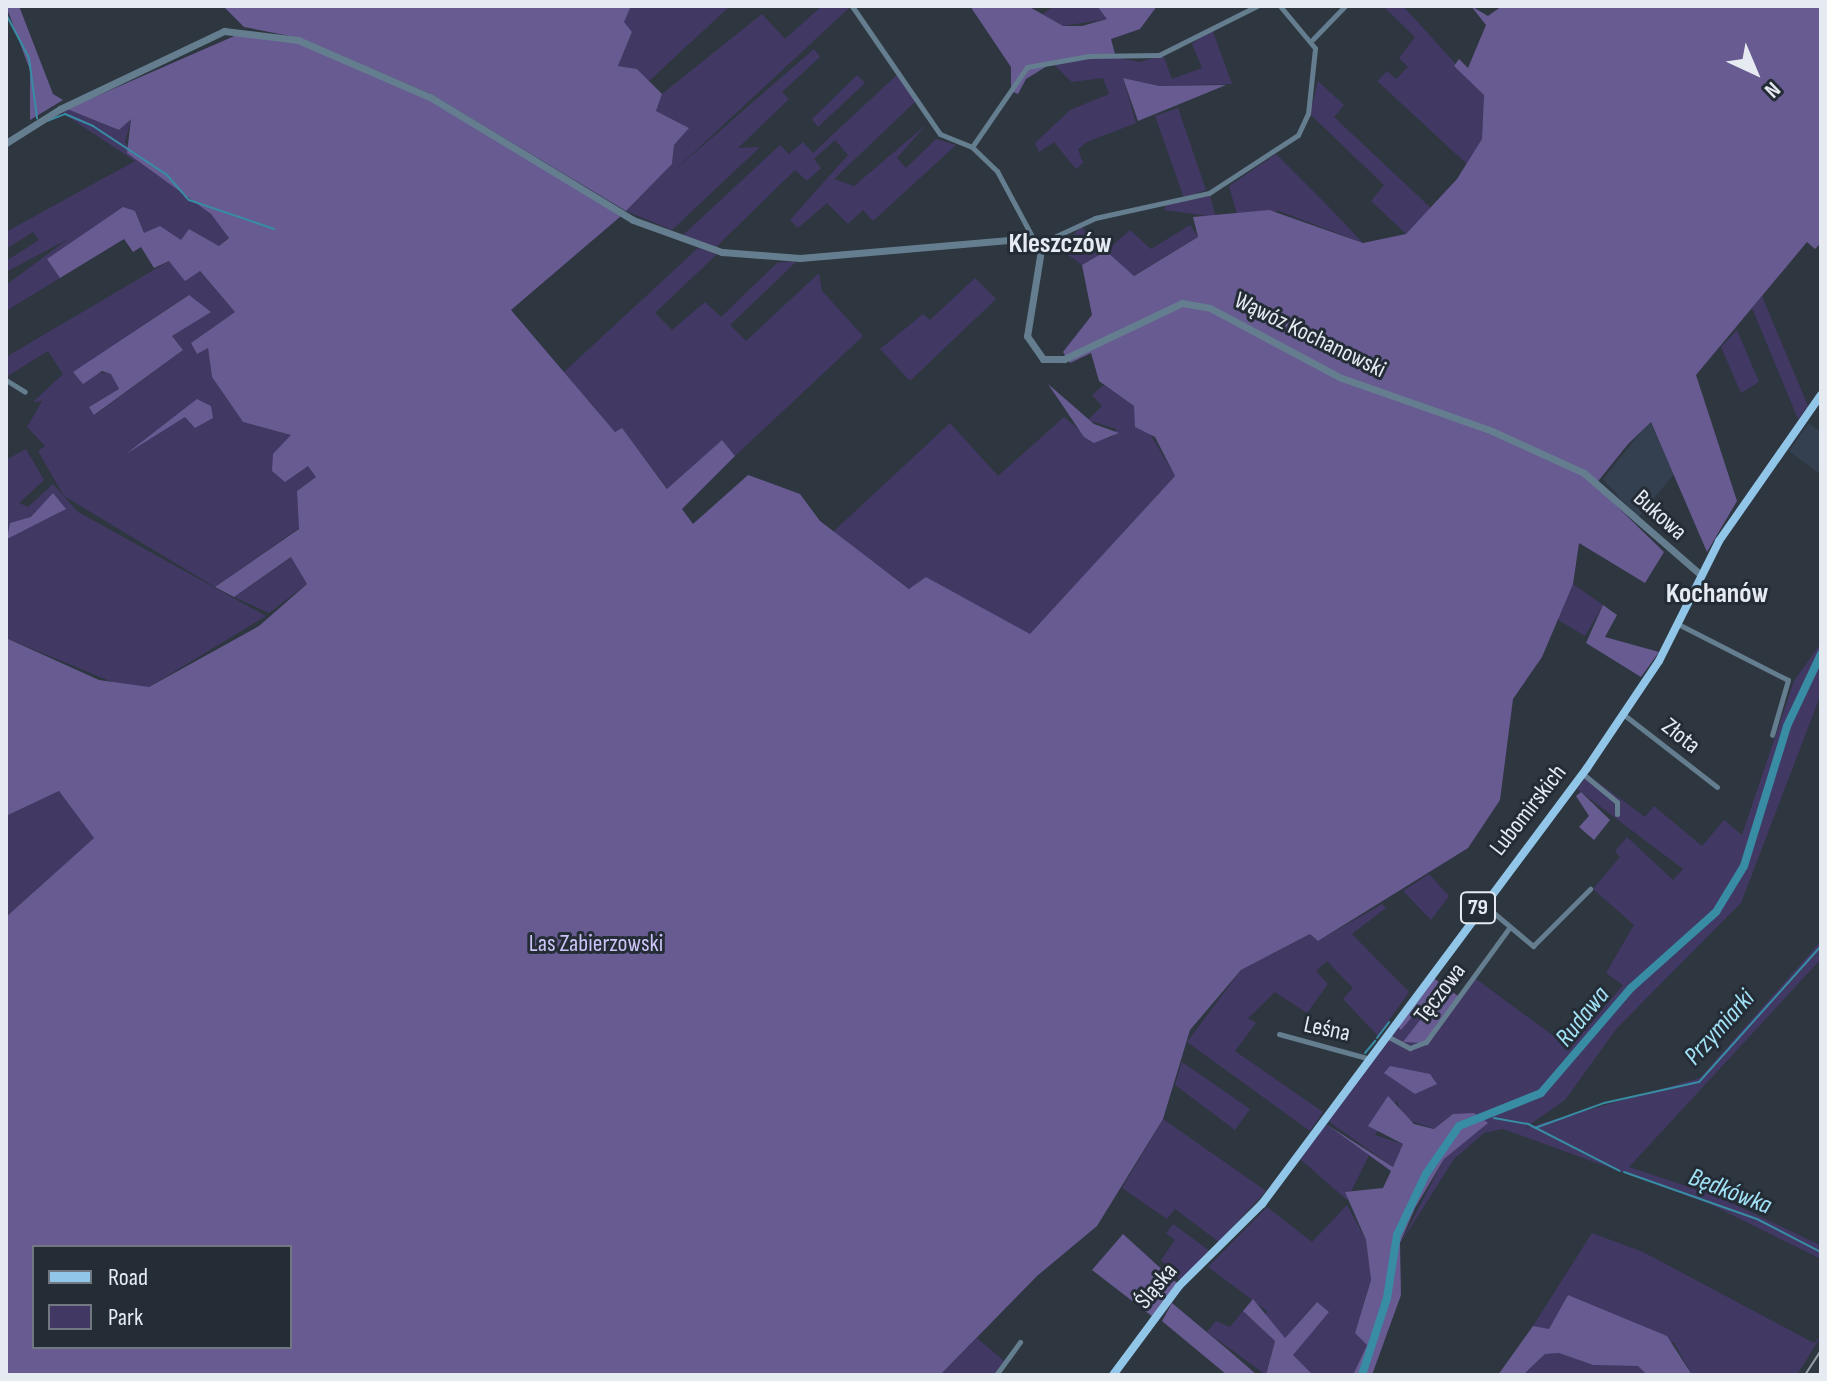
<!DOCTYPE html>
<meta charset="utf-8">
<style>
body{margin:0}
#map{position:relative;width:1827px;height:1381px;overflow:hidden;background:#2e3640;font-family:"Sofia Sans Condensed",sans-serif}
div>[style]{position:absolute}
.built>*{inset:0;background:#34404f}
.green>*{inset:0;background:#423864}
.forest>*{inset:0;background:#675b92}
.stream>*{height:2px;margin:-1px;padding:0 1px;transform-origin:1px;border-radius:1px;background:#388ca3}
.river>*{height:8px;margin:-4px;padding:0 4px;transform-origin:4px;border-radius:4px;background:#388ca3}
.minor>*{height:5px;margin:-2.5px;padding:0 2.5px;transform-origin:2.5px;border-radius:2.5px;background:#657e8f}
.tertiary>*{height:7px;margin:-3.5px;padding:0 3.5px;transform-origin:3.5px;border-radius:3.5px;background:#657e8f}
.primary>*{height:8px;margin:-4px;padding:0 4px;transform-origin:4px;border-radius:4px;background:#91c6e9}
.rail>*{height:2px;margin:-1px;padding:0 1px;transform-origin:1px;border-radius:1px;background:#979da5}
span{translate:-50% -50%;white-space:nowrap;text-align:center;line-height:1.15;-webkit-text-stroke:6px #242c36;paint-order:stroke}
.shield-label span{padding:2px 6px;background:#242c36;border:2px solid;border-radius:6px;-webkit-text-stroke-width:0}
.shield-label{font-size:22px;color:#e6ebf2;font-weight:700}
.street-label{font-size:24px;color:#e6ebf2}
.park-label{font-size:24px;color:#ccc3f6}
.water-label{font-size:26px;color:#a2e2f6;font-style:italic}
.quarter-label{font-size:28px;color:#e6ebf2;font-weight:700}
.frame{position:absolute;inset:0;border:8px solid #e6ebf2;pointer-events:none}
.legend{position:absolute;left:32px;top:1245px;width:260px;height:104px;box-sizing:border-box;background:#242c36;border:2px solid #727881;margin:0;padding:10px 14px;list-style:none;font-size:24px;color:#e6ebf2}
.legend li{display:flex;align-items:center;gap:16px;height:40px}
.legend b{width:40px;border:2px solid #727881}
.north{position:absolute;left:1715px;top:32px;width:80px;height:80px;-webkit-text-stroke:6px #242c36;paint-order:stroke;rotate:136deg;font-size:22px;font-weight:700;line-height:32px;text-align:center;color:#e6ebf2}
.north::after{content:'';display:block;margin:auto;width:28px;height:36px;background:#e6ebf2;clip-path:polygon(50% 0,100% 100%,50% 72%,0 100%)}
</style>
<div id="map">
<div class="built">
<div style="clip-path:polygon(1650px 421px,1674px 474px,1638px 518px,1603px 479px)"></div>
<div style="clip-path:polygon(1809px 423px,1821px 432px,1821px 475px,1789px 451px)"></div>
</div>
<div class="green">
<div style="clip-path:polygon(631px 6px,730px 6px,649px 81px,637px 69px,618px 66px,632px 33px,623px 22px)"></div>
<div style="clip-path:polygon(822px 6px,850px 7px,675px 170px,814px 49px,820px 57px,782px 92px,789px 99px,738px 148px,760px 147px,672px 230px,626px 211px,672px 164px,674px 145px,689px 128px,656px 111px,662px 94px,762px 14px,785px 39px)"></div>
<div style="clip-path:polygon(1054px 6px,1097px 6px,1108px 19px,1063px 26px,1040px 16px)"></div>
<div style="clip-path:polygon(1383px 6px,1403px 6px,1484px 95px,1482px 139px,1468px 165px,1377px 81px,1387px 71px,1396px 79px,1408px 67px,1399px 58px,1415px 37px)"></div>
<div style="clip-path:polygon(1212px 29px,1232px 84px,1159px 86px,1123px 78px,1136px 123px,1087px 142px,1078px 149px,1083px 163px,1076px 169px,1054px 142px,1039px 152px,1035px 143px,1070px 110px,1109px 94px,1103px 78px,1072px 82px,1052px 63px,1090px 53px,1140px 62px,1163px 55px,1172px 79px,1202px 68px,1192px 44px)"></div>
<div style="clip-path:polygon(900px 72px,918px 99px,834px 179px,854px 186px,926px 125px,897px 158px,906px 168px,936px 139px,956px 145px,873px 221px,863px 210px,848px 224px,827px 203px,798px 228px,790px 220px,848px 155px,835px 140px,814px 159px,821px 168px,807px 181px,795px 170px,716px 247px,683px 235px,780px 145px,789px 154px,803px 142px,813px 153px)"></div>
<div style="clip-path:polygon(857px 75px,865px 83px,818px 127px,812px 119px)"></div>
<div style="clip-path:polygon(1318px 81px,1344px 105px,1334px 117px,1432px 209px,1406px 234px,1371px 201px,1384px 185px,1310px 114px)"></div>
<div style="clip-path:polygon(1178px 108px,1206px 190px,1184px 198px,1155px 116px)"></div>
<div style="clip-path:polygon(67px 109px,119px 130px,132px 117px,125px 142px,137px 160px,211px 214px,229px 237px,219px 246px,189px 229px,181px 241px,144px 233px,135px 211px,47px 259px,60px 278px,6px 311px,6px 285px,68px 239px,6px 272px,6px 261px,39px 240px,33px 232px,6px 249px,6px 232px,135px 161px,61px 112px)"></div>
<div style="clip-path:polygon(1276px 154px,1327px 205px,1363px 243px,1279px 211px,1238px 218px,1229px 186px)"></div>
<div style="clip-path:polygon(1210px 196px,1216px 217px,1164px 210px,1167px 204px)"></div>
<div style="clip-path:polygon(1190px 225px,1198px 237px,1133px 276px,1106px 251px,1082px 265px,1060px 249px,1081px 227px,1106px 251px,1130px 230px,1151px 249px)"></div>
<div style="clip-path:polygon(698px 248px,717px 254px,655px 313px,672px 330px,705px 302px,721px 317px,777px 263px,797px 261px,730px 325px,746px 341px,819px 273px,822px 291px,863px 336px,735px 456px,722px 440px,668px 489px,622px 429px,615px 432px,564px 372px)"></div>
<div style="clip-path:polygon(evenodd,169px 261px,199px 271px,235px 312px,191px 343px,197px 354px,208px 347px,212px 377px,243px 422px,291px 435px,316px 477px,297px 491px,299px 528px,215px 587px,64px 496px,38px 451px,45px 446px,27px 427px,42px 401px,33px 402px,63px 374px,48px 351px,6px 377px,6px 357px,169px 261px,188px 295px,210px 312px,172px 336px,183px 350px,95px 415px,90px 406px,119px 390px,111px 373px,74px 372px,188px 295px)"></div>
<div style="clip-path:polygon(975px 278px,996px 299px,910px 381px,880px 349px,923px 314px,930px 320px)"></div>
<div style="clip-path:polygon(1762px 296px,1808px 406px,1798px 419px,1752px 308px)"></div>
<div style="clip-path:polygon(1737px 330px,1759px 382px,1741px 393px,1721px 347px)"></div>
<div style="clip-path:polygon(1104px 385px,1134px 406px,1175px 476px,1030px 635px,926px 577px,910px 589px,833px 532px,950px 423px,998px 476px,1064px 417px,1094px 442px,1112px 437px,1116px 429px,1088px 420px,1102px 406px,1092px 395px)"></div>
<div style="clip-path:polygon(26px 449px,44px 480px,19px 503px,28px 507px,53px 484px,78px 512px,266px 616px,149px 687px,129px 689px,6px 638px,6px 460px)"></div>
<div style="clip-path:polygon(292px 557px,307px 584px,269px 613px,234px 597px)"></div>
<div style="clip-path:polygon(1573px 584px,1603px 605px,1585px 636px,1555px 618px)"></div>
<div style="clip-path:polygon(1821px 643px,1821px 694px,1741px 903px,1617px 1028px,1565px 1100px,1525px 1128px,1700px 1078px,1821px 941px,1821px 959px,1629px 1167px,1719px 1197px,1820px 1245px,1821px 1259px,1710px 1204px,1503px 1129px,1484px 1133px,1454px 1159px,1400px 1244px,1444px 1159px,1466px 1139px,1402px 1118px,1397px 1100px,1375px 1135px,1403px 1144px,1393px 1167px,1328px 1121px,1396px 1025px,1401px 1029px,1417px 1011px,1424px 1016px,1404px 1042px,1452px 1010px,1472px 976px,1570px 1048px,1623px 985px,1606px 973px,1634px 925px,1593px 889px,1620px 857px,1615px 851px,1627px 837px,1673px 880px,1683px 869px,1577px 789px,1588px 775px,1645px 817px,1654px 806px,1702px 846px,1724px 820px,1742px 835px,1794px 681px)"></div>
<div style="clip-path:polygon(59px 791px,94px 838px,6px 917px,6px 816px)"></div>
<div style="clip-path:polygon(1429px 874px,1449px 896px,1431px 920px,1403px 891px)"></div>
<div style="clip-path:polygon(1382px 904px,1386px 908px,1352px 934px,1409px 992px,1378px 1036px,1343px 999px,1353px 988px,1327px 961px,1316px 971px,1328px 984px,1307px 1013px,1275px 992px,1248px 1018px,1256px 1023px,1235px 1051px,1323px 1112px,1310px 1131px,1187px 1042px,1241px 970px,1310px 934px,1318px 941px)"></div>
<div style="clip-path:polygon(1182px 1062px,1250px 1109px,1235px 1130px,1175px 1085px)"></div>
<div style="clip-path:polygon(1163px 1119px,1266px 1191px,1219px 1242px,1175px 1209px,1167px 1219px,1122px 1188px)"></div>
<div style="clip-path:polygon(1326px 1124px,1369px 1155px,1347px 1200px,1300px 1159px)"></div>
<div style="clip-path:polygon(1347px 1205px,1366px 1240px,1371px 1280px,1355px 1333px,1367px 1345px,1353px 1375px,1313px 1375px,1293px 1355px,1328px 1311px,1316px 1302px,1285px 1338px,1264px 1319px,1267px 1311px,1208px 1267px,1267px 1207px,1312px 1242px)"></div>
<div style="clip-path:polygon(1173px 1224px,1211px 1252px,1181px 1281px,1161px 1260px,1175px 1240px,1166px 1233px)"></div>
<div style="clip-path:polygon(1592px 1233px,1643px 1252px,1814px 1343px,1821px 1336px,1797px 1375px,1692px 1375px,1674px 1343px,1568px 1295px,1549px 1330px,1533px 1326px)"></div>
<div style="clip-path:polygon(1243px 1311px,1275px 1341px,1266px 1375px,1207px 1332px,1216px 1321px,1230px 1327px)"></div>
<div style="clip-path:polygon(977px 1338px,1004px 1361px,994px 1375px,940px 1375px)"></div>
<div style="clip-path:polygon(1559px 1353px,1593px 1365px,1638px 1366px,1647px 1375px,1523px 1375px,1545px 1354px)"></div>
</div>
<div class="forest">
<div style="clip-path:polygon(6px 6px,19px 6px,53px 94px,63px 100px,30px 120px,30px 70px)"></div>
<div style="clip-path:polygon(223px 6px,631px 6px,624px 22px,632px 32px,618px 66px,637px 69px,662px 94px,656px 111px,689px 128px,674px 145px,672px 164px,626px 211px,431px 94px,300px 38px,244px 27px)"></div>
<div style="clip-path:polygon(970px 6px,1028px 6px,1063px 26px,1082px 26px,1107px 19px,1097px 6px,1157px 6px,1140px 29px,1111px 39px,1115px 54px,1052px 63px,1026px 79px,1018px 94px,1011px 91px,1011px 67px)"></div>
<div style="clip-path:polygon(evenodd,1471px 6px,1488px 16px,1502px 6px,1821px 6px,1821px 243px,1815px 249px,1807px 242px,1696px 375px,1737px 501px,1707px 552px,1651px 422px,1628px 444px,1595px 485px,1664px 552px,1645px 583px,1579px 543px,1573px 584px,1542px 657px,1513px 699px,1500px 800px,1468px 848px,1318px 941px,1310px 934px,1241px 970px,1190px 1030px,1163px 1119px,1097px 1226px,1037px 1276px,940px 1375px,6px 1375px,6px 917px,94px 838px,59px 791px,6px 816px,6px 638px,99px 680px,149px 687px,259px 626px,307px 584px,291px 557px,234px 597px,215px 587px,299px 529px,297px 491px,316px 477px,308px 466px,285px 482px,272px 471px,273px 454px,291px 435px,243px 422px,212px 377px,208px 348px,197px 354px,191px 343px,235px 312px,200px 271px,185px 281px,169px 261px,154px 268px,141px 247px,133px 252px,124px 239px,60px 278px,47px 259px,123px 207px,135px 211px,144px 233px,160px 226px,181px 240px,189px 229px,219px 246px,229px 238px,211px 214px,127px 153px,131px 119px,119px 130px,67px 109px,239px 34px,300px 43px,429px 98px,621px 216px,511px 310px,615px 432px,622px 428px,667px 489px,722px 440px,735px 456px,682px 509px,693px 524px,748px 475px,800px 494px,820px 521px,909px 589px,926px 577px,1030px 634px,1175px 476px,1155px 437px,1135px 427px,1134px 406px,1099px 381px,1091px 353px,1070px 363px,1063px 352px,1092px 315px,1082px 265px,1106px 251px,1134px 276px,1198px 237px,1193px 217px,1269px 210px,1363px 243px,1406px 234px,1457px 179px,1482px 139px,1484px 95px,1454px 66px,1459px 59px,1468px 68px,1486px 25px,1471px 6px,34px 1247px,290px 1247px,290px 1347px,34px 1347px,34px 1247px)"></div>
<div style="clip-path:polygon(1123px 78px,1159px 86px,1226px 85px,1138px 121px)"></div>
<div style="clip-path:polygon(189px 295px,211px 312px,172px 336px,183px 350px,94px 415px,89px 407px,119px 389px,111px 374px,102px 371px,83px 384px,73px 372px)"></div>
<div style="clip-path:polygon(1048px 384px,1094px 424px,1119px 433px,1094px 443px,1084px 437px)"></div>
<div style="clip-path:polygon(197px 399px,211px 406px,213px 418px,195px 428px,185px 417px,126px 454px)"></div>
<div style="clip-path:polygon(53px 493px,66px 509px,7px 539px,10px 523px,31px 517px)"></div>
<div style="clip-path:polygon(1603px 605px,1617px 615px,1605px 637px,1659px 652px,1641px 677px,1586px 643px)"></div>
<div style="clip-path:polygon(1581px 792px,1610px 820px,1594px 840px,1579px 827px,1589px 816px,1576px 796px)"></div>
<div style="clip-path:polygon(1432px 977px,1458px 996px,1452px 1011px,1423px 1043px,1403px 1042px,1424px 1015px,1417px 1011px,1401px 1030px,1396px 1025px)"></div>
<div style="clip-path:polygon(1390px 1066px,1430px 1074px,1437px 1084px,1415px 1094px,1384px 1073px)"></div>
<div style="clip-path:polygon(1388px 1096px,1414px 1124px,1434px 1129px,1453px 1114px,1474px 1113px,1488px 1123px,1444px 1159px,1415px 1208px,1400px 1243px,1401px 1295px,1372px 1375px,1353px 1375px,1367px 1345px,1355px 1333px,1371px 1280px,1366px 1240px,1345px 1192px,1383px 1188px,1391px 1171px,1326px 1124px,1393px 1167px,1403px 1144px,1368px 1126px)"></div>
<div style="clip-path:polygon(1123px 1234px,1178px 1284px,1153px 1317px,1092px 1270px)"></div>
<div style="clip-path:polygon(1568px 1295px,1667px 1336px,1692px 1375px,1647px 1375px,1638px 1366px,1593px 1365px,1559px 1353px,1545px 1354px,1523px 1375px,1498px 1375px,1533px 1326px,1549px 1329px)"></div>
<div style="clip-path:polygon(1253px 1299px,1285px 1338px,1317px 1302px,1329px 1312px,1293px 1355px,1313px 1375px,1266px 1375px,1275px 1341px,1243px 1311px)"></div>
<div style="clip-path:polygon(1172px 1303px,1227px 1349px,1257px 1375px,1227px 1375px,1162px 1321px)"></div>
</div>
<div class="stream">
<div style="left:6px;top:14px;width:50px;rotate:62.4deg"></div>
<div style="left:29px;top:58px;width:61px;rotate:82.4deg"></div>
<div style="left:47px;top:121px;width:19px;rotate:-21deg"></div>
<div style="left:65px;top:114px;width:30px;rotate:23deg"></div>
<div style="left:93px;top:126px;width:89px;rotate:33.5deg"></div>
<div style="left:167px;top:175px;width:33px;rotate:49deg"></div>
<div style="left:189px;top:200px;width:90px;rotate:18.8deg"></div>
<div style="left:1377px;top:1038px;width:20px;rotate:-53deg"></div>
<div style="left:1365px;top:1053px;width:16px;rotate:-50deg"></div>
<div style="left:1494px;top:1118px;width:35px;rotate:10deg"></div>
<div style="left:1528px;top:1124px;width:103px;rotate:27.1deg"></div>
<div style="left:1535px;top:1128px;width:73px;rotate:-19.9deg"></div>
<div style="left:1604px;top:1103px;width:97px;rotate:-12.5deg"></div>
<div style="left:1699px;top:1082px;width:183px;rotate:-48.1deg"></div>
<div style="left:1624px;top:1172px;width:141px;rotate:19.5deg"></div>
<div style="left:1757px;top:1219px;width:72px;rotate:27.3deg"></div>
</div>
<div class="river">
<div style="left:1362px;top:1375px;width:81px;rotate:-72deg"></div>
<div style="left:1387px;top:1298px;width:64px;rotate:-81deg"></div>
<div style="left:1397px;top:1235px;width:68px;rotate:-64.6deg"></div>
<div style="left:1426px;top:1174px;width:58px;rotate:-55.5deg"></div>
<div style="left:1459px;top:1126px;width:88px;rotate:-21.9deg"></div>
<div style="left:1541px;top:1093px;width:138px;rotate:-49.4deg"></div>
<div style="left:1631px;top:988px;width:114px;rotate:-41.8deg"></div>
<div style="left:1716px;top:912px;width:54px;rotate:-58.7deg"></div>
<div style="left:1744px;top:866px;width:146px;rotate:-72.9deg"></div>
<div style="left:1787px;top:726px;width:80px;rotate:-64.7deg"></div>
</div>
<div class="minor">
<div style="left:852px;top:6px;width:155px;rotate:55.5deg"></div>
<div style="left:940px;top:134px;width:35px;rotate:22deg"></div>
<div style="left:972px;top:147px;width:35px;rotate:44deg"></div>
<div style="left:997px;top:171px;width:76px;rotate:61.8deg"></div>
<div style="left:1313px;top:39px;width:46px;rotate:-45.9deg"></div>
<div style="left:972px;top:147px;width:97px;rotate:-55.5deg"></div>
<div style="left:1027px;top:67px;width:63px;rotate:-10.1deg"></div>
<div style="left:1089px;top:56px;width:70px;rotate:-0.8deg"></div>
<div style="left:1159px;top:55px;width:110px;rotate:-26.6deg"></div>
<div style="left:1039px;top:244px;width:62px;rotate:-24.9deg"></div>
<div style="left:1095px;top:218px;width:117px;rotate:-12.4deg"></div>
<div style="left:1209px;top:193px;width:106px;rotate:-33.1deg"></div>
<div style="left:1298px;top:135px;width:23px;rotate:-65deg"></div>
<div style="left:1308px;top:114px;width:66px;rotate:-83.9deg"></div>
<div style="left:1315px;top:48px;width:55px;rotate:-129.8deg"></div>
<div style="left:6px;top:380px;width:22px;rotate:32deg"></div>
<div style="left:1678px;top:624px;width:123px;rotate:27deg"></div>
<div style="left:1788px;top:680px;width:57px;rotate:106.2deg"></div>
<div style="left:1623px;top:714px;width:119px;rotate:37.8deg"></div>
<div style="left:1583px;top:774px;width:44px;rotate:39.5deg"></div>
<div style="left:1617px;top:802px;width:12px;rotate:90deg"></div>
<div style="left:1482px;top:903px;width:67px;rotate:40.1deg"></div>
<div style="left:1533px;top:946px;width:81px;rotate:-45deg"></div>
<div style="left:1279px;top:1034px;width:91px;rotate:15.3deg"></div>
<div style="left:1387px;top:1036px;width:26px;rotate:28deg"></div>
<div style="left:1410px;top:1048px;width:17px;rotate:-21deg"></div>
<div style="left:1426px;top:1042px;width:142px;rotate:-53.9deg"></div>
<div style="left:996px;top:1375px;width:41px;rotate:-54deg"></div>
</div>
<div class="tertiary">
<div style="left:6px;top:143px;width:64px;rotate:-32.2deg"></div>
<div style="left:60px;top:109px;width:182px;rotate:-25.4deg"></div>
<div style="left:224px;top:31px;width:75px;rotate:6.9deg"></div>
<div style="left:298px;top:40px;width:144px;rotate:23.4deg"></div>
<div style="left:430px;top:97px;width:237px;rotate:31.2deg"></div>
<div style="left:633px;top:220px;width:95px;rotate:19.8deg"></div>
<div style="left:722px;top:252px;width:78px;rotate:4.4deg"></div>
<div style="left:800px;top:258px;width:234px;rotate:-4.9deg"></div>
<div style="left:1033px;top:238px;width:14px;rotate:56deg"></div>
<div style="left:1041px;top:250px;width:87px;rotate:99.2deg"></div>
<div style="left:1027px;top:336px;width:28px;rotate:55deg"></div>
<div style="left:1043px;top:359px;width:21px"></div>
<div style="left:1064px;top:359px;width:131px;rotate:-25.4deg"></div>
<div style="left:1182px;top:303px;width:28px;rotate:10deg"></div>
<div style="left:1210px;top:308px;width:146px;rotate:28.1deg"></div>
<div style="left:1339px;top:377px;width:162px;rotate:19.4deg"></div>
<div style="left:1492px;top:431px;width:101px;rotate:24.5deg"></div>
<div style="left:1584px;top:473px;width:155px;rotate:41.1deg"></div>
</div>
<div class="primary">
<div style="left:1113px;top:1375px;width:111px;rotate:-53.4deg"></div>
<div style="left:1179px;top:1286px;width:117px;rotate:-44.7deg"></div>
<div style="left:1262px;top:1204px;width:544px;rotate:-53.3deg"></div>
<div style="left:1587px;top:768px;width:129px;rotate:-56.1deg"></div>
<div style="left:1659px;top:661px;width:134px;rotate:-63.4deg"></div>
<div style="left:1719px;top:541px;width:178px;rotate:-55.1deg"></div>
</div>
<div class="rail">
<div style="left:1805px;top:1375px;width:30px;rotate:-57deg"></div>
</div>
<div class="shield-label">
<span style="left:1478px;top:908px">79</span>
</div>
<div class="street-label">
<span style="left:1310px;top:335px;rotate:26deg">Wąwóz Kochanowski</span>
<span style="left:1660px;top:515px;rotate:42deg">Bukowa</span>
<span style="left:1681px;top:736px;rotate:38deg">Złota</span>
<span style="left:1528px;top:810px;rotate:-52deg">Lubomirskich</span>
<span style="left:1440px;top:993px;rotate:-53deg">Tęczowa</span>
<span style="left:1327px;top:1029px;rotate:12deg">Leśna</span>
<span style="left:1156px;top:1286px;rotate:-50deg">Śląska</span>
</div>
<div class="park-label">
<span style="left:596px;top:944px">Las Zabierzowski</span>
</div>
<div class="water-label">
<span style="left:1583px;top:1017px;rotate:-51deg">Rudawa</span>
<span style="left:1720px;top:1028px;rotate:-48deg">Przymiarki</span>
<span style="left:1730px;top:1192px;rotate:21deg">Będkówka</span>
</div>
<div class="quarter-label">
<span style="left:1060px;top:244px">Kleszczów</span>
<span style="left:1717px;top:594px">Kochanów</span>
</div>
<div class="frame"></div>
<ul class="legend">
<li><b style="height:10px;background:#91c6e9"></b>Road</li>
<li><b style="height:22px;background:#423864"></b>Park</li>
</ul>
<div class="north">N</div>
</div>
